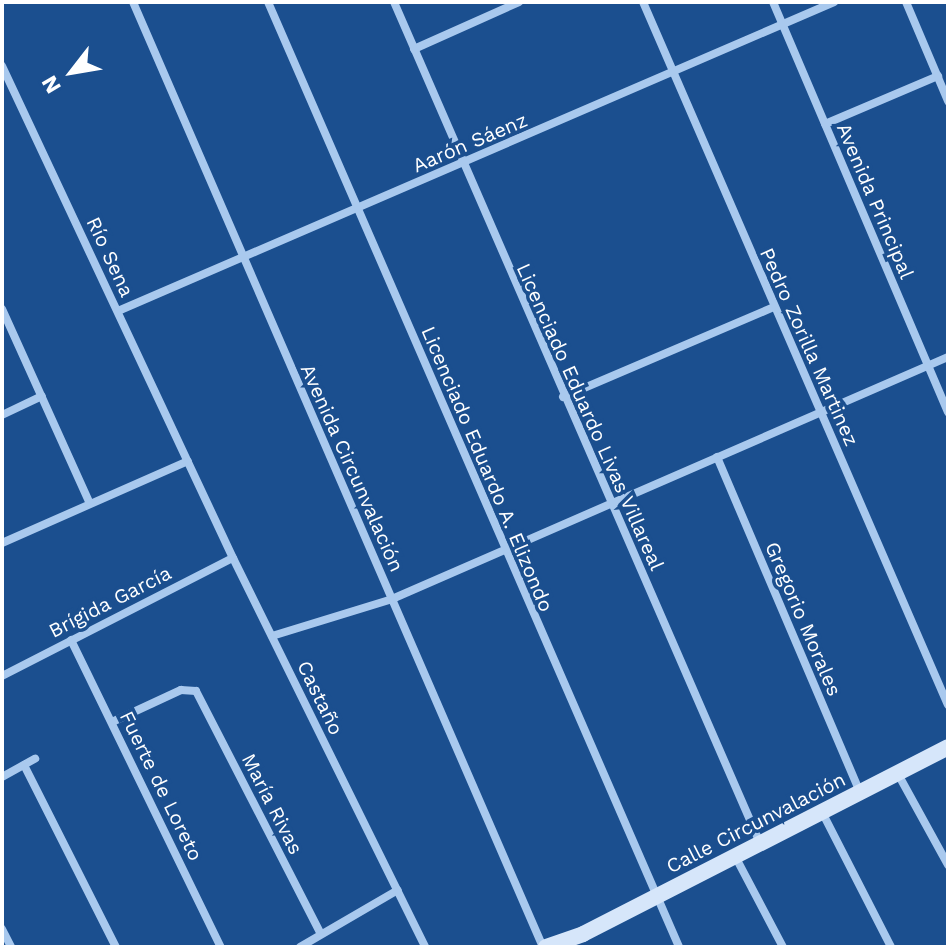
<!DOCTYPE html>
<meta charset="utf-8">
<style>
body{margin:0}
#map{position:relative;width:950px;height:949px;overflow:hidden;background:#1b4f8f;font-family:"Work Sans",sans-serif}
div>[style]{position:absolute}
.street>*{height:8px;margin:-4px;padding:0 4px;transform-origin:4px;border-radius:4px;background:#a9c9ee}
.secondary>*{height:16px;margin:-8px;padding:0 8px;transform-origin:8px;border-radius:8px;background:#d6e6fa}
span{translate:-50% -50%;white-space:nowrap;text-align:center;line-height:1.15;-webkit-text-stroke:7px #1b4f8f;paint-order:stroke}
.street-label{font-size:20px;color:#fff}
.frame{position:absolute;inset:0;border:4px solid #fff;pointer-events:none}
.north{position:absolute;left:32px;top:32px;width:80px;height:80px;-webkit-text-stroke:6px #1b4f8f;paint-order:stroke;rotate:239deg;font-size:22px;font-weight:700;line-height:32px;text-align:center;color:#fff}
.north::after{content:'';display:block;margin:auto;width:28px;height:36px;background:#fff;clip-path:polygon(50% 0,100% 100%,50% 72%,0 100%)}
</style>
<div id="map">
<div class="street">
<div style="left:133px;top:2px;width:1030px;rotate:66.55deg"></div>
<div style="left:268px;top:2px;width:1031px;rotate:66.49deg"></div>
<div style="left:394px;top:2px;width:917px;rotate:66.48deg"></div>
<div style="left:643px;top:2px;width:766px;rotate:66.55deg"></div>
<div style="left:773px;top:2px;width:446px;rotate:66.9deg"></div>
<div style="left:906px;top:2px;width:108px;rotate:67deg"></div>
<div style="left:414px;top:49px;width:115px;rotate:-24.1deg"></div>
<div style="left:2px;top:66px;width:544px;rotate:64.85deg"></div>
<div style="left:233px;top:558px;width:434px;rotate:63.7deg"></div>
<div style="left:825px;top:124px;width:123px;rotate:-23deg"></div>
<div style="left:2px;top:309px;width:212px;rotate:65.7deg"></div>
<div style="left:118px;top:311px;width:780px;rotate:-23.34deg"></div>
<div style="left:563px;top:397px;width:227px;rotate:-23.1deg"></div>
<div style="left:2px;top:415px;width:44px;rotate:-25.4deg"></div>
<div style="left:717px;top:457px;width:365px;rotate:66.9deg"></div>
<div style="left:2px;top:543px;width:203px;rotate:-23.8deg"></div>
<div style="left:272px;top:636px;width:126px;rotate:-17.1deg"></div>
<div style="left:392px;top:599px;width:606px;rotate:-23.52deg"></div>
<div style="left:71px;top:640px;width:342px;rotate:64deg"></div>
<div style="left:2px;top:676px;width:259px;rotate:-27.1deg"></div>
<div style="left:112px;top:722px;width:76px;rotate:-24.9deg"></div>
<div style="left:181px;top:690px;width:15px;rotate:4deg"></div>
<div style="left:196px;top:691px;width:273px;rotate:62.8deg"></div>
<div style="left:24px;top:765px;width:204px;rotate:63.2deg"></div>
<div style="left:898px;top:774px;width:104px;rotate:61.2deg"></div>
<div style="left:2px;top:777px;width:38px;rotate:-29deg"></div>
<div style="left:822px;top:812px;width:152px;rotate:62.9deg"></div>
<div style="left:735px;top:856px;width:103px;rotate:62.2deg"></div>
<div style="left:2px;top:929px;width:20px;rotate:63deg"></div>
<div style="left:300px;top:947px;width:113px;rotate:-30.2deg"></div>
</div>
<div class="secondary">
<div style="left:546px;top:947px;width:39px;rotate:-19deg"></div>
<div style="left:583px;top:934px;width:410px;rotate:-27.1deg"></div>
</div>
<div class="street-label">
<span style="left:470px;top:143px;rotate:-23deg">Aarón Sáenz</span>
<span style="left:875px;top:201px;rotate:67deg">Avenida Principal</span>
<span style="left:110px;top:257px;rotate:65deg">Río Sena</span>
<span style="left:809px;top:347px;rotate:66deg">Pedro Zorilla Martinez</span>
<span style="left:590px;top:417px;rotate:66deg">Licenciado Eduardo Livas Villareal</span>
<span style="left:352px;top:468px;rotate:66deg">Avenida Circunvalación</span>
<span style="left:487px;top:469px;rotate:67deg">Licenciado Eduardo A. Elizondo</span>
<span style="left:110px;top:602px;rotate:-27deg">Brígida García</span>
<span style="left:803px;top:619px;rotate:67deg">Gregorio Morales</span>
<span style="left:320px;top:698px;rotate:64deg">Castaño</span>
<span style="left:161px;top:786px;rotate:64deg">Fuerte de Loreto</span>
<span style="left:272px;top:804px;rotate:63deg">María Rivas</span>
<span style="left:756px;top:823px;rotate:-27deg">Calle Circunvalación</span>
</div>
<div class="frame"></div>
<div class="north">N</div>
</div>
